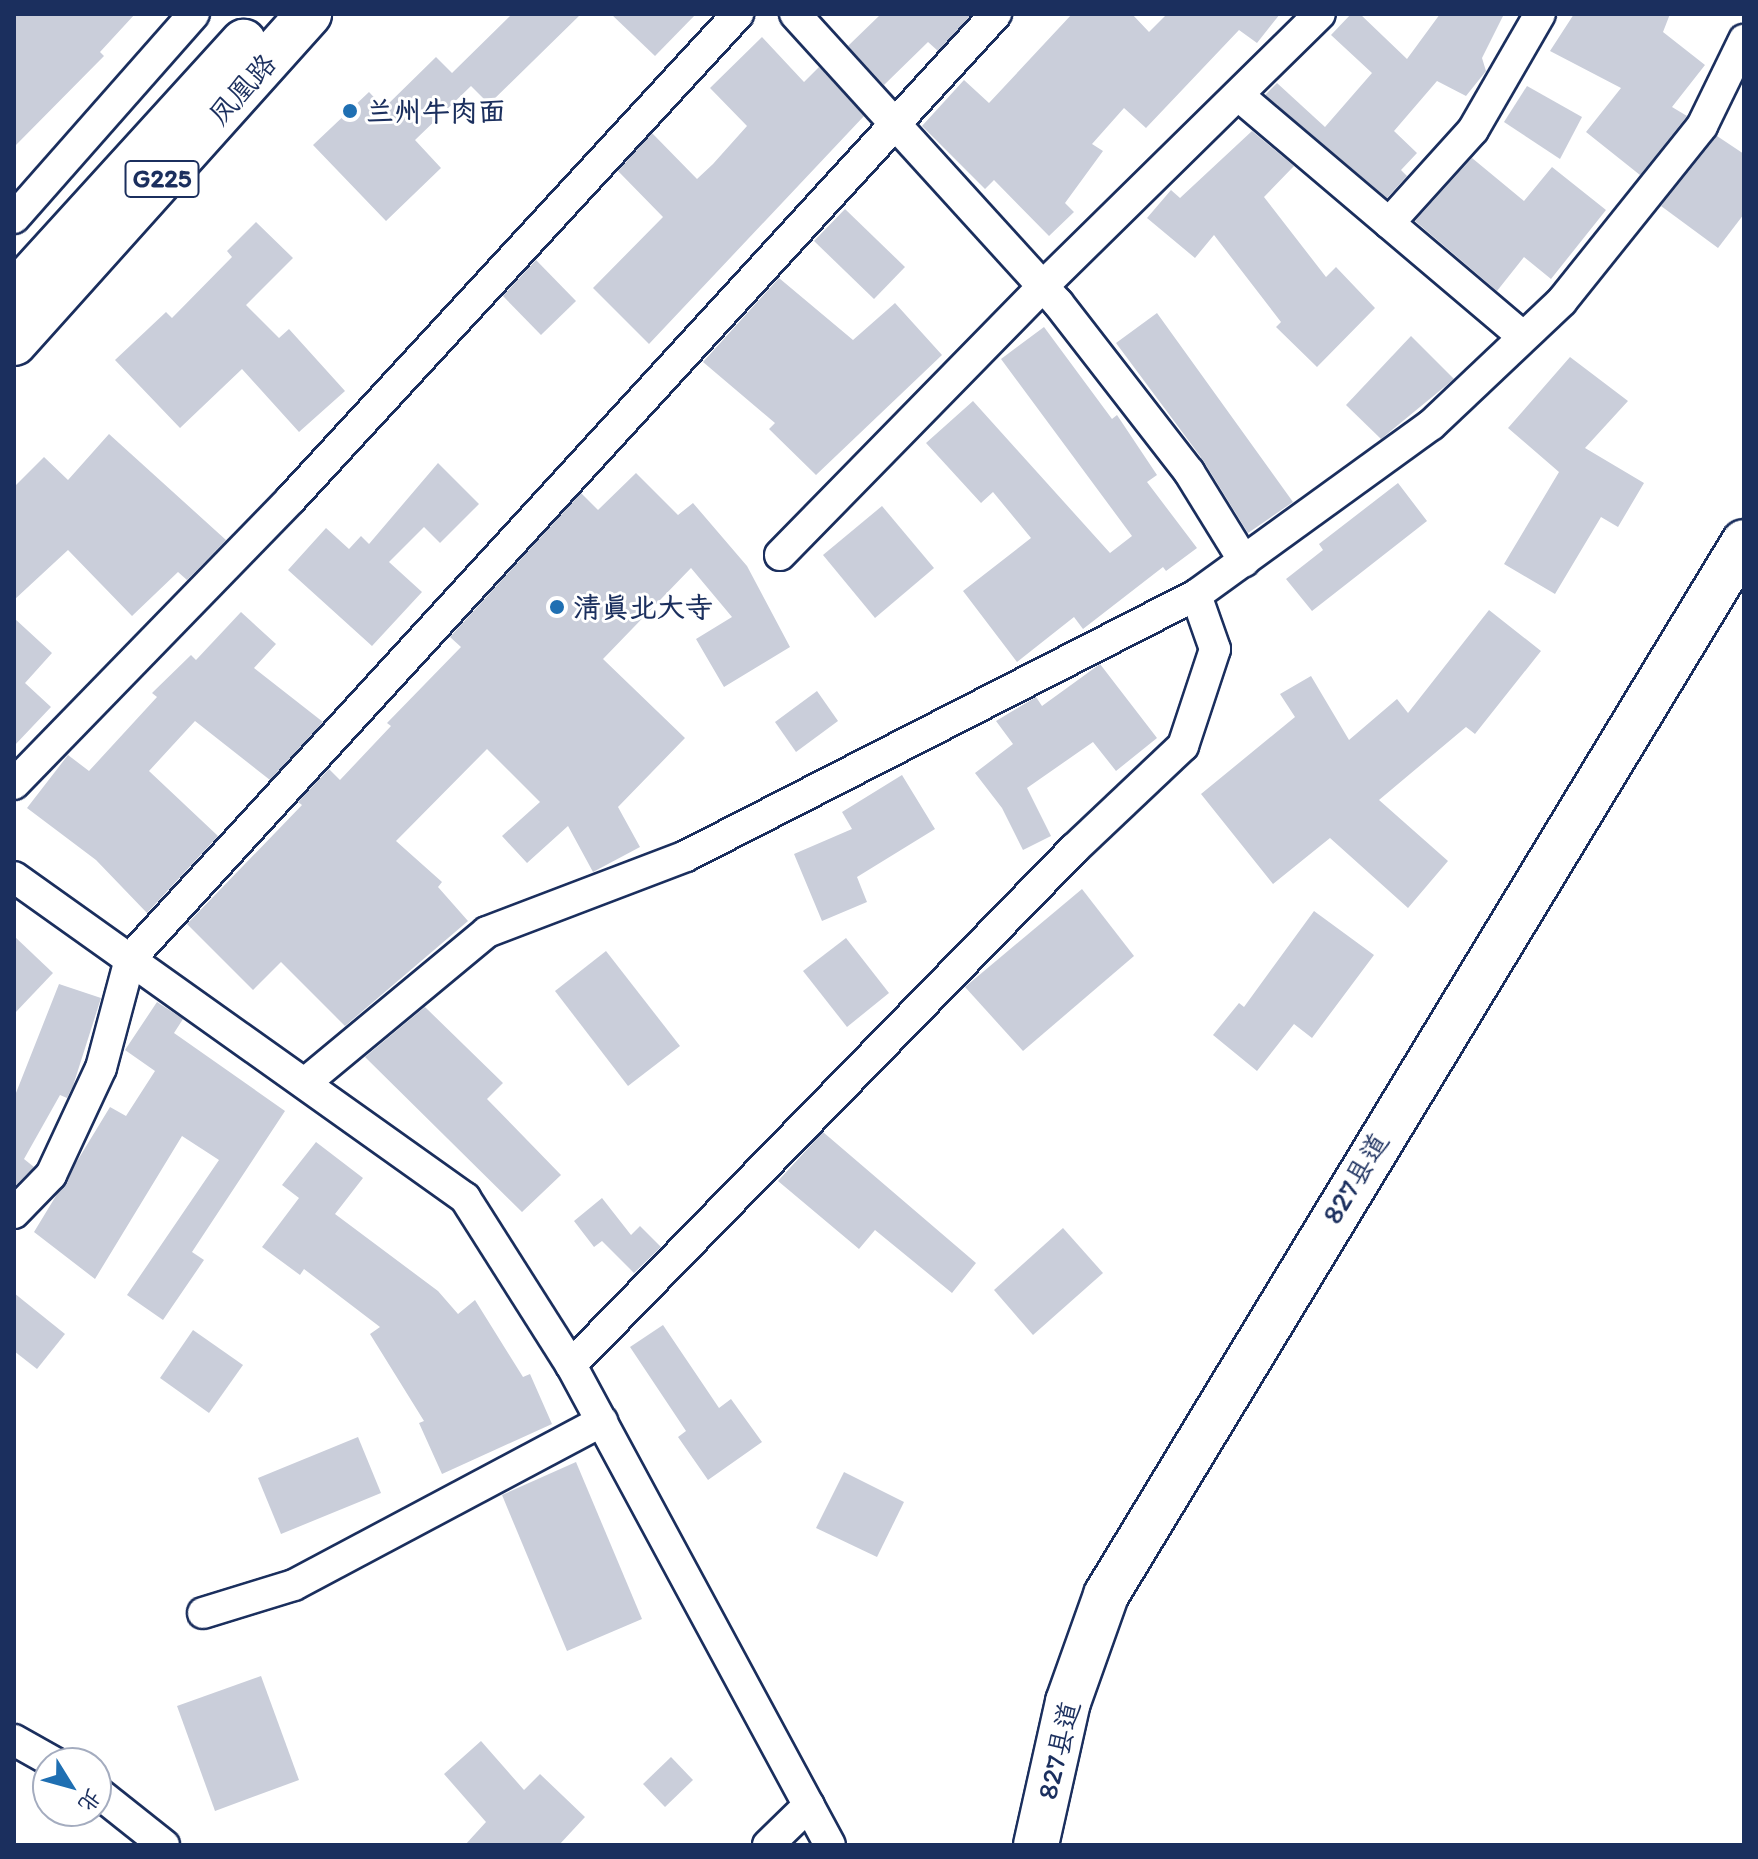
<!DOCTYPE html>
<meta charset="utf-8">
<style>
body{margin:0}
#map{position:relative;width:1758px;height:1859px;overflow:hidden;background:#fff;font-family:Itim,"LXGW WenKai TC",sans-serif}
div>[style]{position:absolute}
.building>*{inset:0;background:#caceda}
.roads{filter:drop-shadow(2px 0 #1b2f5e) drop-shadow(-2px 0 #1b2f5e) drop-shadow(0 2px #1b2f5e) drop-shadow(0 -2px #1b2f5e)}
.street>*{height:30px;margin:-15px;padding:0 15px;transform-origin:15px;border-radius:15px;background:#fff}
.secondary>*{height:44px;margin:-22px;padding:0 22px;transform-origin:22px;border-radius:22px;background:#fff}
.highway>*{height:44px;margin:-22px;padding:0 22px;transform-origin:22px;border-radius:22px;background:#fff}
.dots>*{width:22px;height:22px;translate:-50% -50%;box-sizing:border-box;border:4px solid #fff;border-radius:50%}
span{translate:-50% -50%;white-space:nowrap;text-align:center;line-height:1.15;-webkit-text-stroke:6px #fff;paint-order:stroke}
.shield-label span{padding:2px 6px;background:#fff;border:2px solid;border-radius:6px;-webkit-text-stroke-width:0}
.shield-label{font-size:26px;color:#1b2f5e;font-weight:700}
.street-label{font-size:28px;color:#1b2f5e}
.poi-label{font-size:28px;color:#1b2f5e;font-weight:700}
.left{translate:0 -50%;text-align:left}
.frame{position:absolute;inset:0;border:16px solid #1b2f5e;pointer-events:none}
.north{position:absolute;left:32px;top:1747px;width:80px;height:80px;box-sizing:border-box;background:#fff;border:2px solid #a4acbf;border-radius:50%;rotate:127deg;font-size:22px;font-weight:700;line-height:32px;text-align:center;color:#1b2f5e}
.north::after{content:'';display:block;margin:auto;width:28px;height:36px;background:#1f6fb2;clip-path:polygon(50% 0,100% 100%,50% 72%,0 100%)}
</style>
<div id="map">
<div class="building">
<div style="clip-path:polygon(14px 14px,135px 14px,100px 52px,104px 56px,14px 147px)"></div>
<div style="clip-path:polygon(512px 14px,581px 14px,489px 104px,471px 86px,415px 140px,441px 168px,386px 221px,313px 145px,369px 92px,384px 108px,436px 57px,452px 73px)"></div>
<div style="clip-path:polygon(611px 14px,696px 14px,655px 56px)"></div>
<div style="clip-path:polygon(881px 14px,972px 14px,938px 51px,928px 42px,884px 85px,848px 46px)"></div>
<div style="clip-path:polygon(1072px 14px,1132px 14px,1149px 32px,1167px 14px,1280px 14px,1257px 43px,1239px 30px,1146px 128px,1124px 108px,1092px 144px,1103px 151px,1065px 203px,1074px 212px,1049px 236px,994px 180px,985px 189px,922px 126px,964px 80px,989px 103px)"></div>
<div style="clip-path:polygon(1351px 14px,1360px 14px,1407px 59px,1440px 14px,1504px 14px,1482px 58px,1486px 71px,1466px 96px,1437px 81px,1394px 131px,1417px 153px,1401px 170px,1407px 176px,1387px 198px,1265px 95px,1277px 83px,1325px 127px,1372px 73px,1331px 35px)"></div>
<div style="clip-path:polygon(1574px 14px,1670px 14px,1663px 32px,1705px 65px,1672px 107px,1687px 116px,1640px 175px,1586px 132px,1621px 88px,1550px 51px)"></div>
<div style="clip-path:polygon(762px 37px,804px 82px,819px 67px,864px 116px,649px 344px,593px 288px,663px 217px,618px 171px,652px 133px,697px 179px,713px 164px,747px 126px,710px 88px)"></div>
<div style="clip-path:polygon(1527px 86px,1582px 117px,1560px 159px,1504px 122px)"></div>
<div style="clip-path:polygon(1252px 131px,1294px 166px,1264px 197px,1326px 277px,1336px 267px,1375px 308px,1317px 367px,1276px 327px,1281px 322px,1214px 235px,1195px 258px,1147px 218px,1171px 190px,1180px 198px)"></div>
<div style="clip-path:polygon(1717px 136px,1744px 154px,1744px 214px,1718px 248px,1661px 206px)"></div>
<div style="clip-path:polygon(1472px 158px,1524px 201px,1552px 167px,1606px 210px,1551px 279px,1524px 257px,1497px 291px,1415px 221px)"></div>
<div style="clip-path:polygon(845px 209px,905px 267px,874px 299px,814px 241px)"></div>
<div style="clip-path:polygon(256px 222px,293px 258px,246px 305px,279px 338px,289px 329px,345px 391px,299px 432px,242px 369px,180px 428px,115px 360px,166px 312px,172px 318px,232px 257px,227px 251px)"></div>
<div style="clip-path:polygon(536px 260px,576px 301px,541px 335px,503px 296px)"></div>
<div style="clip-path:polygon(779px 278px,853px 340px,895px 303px,942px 355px,816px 475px,769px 429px,775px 423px,703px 362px)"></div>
<div style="clip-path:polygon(1157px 313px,1293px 502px,1248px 533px,1203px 460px,1116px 343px)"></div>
<div style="clip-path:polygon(1044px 327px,1112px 419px,1117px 415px,1157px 475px,1147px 482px,1197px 548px,1166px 571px,1163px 567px,1083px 629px,1074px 617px,1017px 662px,963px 591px,1031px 538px,993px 492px,981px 503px,926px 443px,973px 401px,1110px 553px,1132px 536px,1001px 359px)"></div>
<div style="clip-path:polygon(1411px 336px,1454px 379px,1381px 439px,1346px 405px)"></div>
<div style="clip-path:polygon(1570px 357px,1628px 401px,1585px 448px,1644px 483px,1618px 527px,1601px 517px,1555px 594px,1504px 564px,1559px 472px,1508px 428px)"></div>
<div style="clip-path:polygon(109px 434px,226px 540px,187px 580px,178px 572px,132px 616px,68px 550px,14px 600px,14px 487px,44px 457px,68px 480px)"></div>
<div style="clip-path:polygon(438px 463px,479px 504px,440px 543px,424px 527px,389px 562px,422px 592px,372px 646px,288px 570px,326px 528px,349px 549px,361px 536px,369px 544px)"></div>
<div style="clip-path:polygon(636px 473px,678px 515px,693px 503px,747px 566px,790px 647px,724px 687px,696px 639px,732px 617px,691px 568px,603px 659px,685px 738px,618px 807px,640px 847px,593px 872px,568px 826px,527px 863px,502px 836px,540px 802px,487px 749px,396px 841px,442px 882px,438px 887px,468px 921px,345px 1026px,281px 962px,253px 990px,187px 924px,302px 805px,298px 802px,329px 769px,340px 780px,391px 726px,387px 723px,461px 647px,450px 637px,581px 493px,598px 510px)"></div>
<div style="clip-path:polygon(1398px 483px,1427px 521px,1312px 611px,1286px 579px,1323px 550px,1319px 544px)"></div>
<div style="clip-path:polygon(882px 506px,934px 568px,875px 618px,823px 555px)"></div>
<div style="clip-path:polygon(1489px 610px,1541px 651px,1475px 734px,1466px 727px,1379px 800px,1448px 861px,1408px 908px,1330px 838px,1273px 884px,1201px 794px,1295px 717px,1280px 694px,1311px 676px,1349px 740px,1397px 699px,1408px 713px)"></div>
<div style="clip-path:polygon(241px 612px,276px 644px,254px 668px,323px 722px,270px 780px,195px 721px,149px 771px,218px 836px,147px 913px,96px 860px,27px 808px,68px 755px,89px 771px,157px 697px,152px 693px,191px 655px,196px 660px)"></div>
<div style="clip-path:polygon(14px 618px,52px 653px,25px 683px,51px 707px,14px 746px)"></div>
<div style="clip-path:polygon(1100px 664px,1157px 738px,1116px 771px,1093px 742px,1027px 788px,1051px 836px,1023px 850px,1002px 808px,975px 773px,1013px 744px,996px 721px,1036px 697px,1042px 706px)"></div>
<div style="clip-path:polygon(817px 691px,838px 721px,796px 752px,775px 722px)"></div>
<div style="clip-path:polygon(902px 775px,935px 829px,857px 877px,867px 902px,822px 921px,794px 854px,852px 829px,842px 812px)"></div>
<div style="clip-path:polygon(1082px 889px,1134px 956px,1023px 1051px,965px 987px)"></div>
<div style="clip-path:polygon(1314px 911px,1374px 955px,1312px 1038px,1294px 1024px,1257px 1071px,1213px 1035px,1239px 1003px,1244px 1007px)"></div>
<div style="clip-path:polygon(14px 936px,53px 973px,14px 1014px)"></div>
<div style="clip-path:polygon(846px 938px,889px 993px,847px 1027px,803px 971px)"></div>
<div style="clip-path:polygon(606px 951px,680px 1046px,628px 1086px,555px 991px)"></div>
<div style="clip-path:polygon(59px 984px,101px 998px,73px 1086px,67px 1098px,60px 1095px,24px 1159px,34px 1167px,14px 1187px,14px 1098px)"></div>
<div style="clip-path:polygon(157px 1002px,183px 1019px,174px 1033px,285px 1111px,192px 1252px,204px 1260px,163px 1320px,127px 1295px,219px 1160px,182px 1136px,95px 1279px,34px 1232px,110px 1107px,126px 1116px,155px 1071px,125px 1050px)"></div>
<div style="clip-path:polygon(425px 1007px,503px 1083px,487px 1099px,561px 1175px,522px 1212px,365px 1057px)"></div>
<div style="clip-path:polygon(823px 1132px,976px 1263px,952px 1293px,875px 1230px,859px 1249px,778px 1181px)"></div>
<div style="clip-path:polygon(316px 1142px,363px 1178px,335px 1214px,438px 1291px,458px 1314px,475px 1300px,523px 1377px,530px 1374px,552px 1424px,442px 1474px,419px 1423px,424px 1421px,370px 1334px,380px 1327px,304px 1269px,300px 1275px,262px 1247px,299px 1198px,282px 1185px)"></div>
<div style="clip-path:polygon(602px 1198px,631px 1235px,640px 1226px,661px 1247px,634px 1273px,602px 1241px,594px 1247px,574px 1221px)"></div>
<div style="clip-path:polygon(1063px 1228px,1103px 1273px,1033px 1335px,994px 1290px)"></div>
<div style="clip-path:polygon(14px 1293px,65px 1334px,37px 1369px,14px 1351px)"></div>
<div style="clip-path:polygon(663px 1325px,719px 1408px,731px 1399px,762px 1442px,708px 1480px,678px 1437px,686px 1431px,630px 1347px)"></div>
<div style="clip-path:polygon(193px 1330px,243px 1365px,209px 1413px,160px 1378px)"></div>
<div style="clip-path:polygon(358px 1437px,381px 1493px,281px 1534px,258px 1478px)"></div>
<div style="clip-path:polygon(576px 1462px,642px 1619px,567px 1651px,502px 1495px)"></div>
<div style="clip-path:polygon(844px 1472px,904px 1502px,877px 1557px,816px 1528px)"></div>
<div style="clip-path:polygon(261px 1676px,299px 1780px,215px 1811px,177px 1706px)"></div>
<div style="clip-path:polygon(481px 1741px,524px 1790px,540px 1774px,585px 1817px,559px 1845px,465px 1845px,486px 1822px,444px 1774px)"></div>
<div style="clip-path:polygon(671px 1757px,693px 1780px,665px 1807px,643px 1784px)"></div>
</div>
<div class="roads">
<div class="street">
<div style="left:795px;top:14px;width:391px;rotate:47.7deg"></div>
<div style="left:1058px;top:303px;width:214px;rotate:52.2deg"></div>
<div style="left:1189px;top:472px;width:105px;rotate:58.3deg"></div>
<div style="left:1238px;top:95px;width:374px;rotate:40.3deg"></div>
<div style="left:14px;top:218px;width:272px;rotate:-48.6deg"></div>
<div style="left:1389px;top:223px;width:125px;rotate:-47.9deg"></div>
<div style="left:1473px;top:130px;width:134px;rotate:-60deg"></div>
<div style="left:780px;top:555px;width:376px;rotate:-45.6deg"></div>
<div style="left:1043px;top:286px;width:388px;rotate:-44.5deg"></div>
<div style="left:14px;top:784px;width:397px;rotate:-45.8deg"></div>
<div style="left:291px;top:499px;width:660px;rotate:-47.33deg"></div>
<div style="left:14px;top:877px;width:554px;rotate:35.44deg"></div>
<div style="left:465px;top:1198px;width:198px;rotate:57.6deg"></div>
<div style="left:571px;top:1365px;width:545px;rotate:61.65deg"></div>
<div style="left:305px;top:1083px;width:236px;rotate:-39.7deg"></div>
<div style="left:487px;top:932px;width:213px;rotate:-20.9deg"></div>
<div style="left:686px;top:856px;width:573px;rotate:-27.1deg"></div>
<div style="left:1196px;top:595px;width:290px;rotate:-35.9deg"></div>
<div style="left:1431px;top:425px;width:180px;rotate:-43.4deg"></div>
<div style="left:1562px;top:301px;width:224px;rotate:-51.3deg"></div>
<div style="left:1702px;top:126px;width:96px;rotate:-64deg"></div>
<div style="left:14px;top:1213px;width:53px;rotate:-45.8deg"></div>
<div style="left:51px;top:1175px;width:118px;rotate:-65deg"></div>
<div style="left:101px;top:1068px;width:113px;rotate:-75.1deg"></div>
<div style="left:130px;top:959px;width:1282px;rotate:-47.5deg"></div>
<div style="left:571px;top:1365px;width:721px;rotate:-45.73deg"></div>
<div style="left:1074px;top:849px;width:150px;rotate:-43.4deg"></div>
<div style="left:1183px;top:746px;width:102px;rotate:-71.7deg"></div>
<div style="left:1215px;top:649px;width:57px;rotate:-109.4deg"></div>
<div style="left:203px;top:1613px;width:95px;rotate:-17.1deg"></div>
<div style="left:294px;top:1585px;width:349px;rotate:-28deg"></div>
<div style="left:14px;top:1740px;width:47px;rotate:29.3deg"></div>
<div style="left:96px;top:1791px;width:87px;rotate:38.5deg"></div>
<div style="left:768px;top:1845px;width:57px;rotate:-44.3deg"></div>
</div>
<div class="secondary">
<div style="left:1036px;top:1845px;width:147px;rotate:-77.4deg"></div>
<div style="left:1068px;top:1702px;width:114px;rotate:-70.4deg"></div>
<div style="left:1106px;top:1595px;width:1231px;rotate:-58.79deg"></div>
</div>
<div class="highway">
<div style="left:14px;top:294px;width:341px;rotate:-47.7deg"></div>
<div style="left:14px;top:343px;width:442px;rotate:-48.1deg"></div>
</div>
</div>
<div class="dots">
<div style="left:350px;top:111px;background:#1f6fb2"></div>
<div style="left:557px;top:607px;background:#1f6fb2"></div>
</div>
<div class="shield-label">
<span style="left:162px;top:179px">G225</span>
</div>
<div class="street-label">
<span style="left:242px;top:89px;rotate:-48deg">凤凰路</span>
<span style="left:1355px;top:1178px;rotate:-59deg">827县道</span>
<span style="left:1058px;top:1750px;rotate:-76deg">827县道</span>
</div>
<div class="poi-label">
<span class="left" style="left:366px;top:111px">兰州牛肉面</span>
<span class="left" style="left:573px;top:607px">清真北大寺</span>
</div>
<div class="frame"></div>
<div class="north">北</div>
</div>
